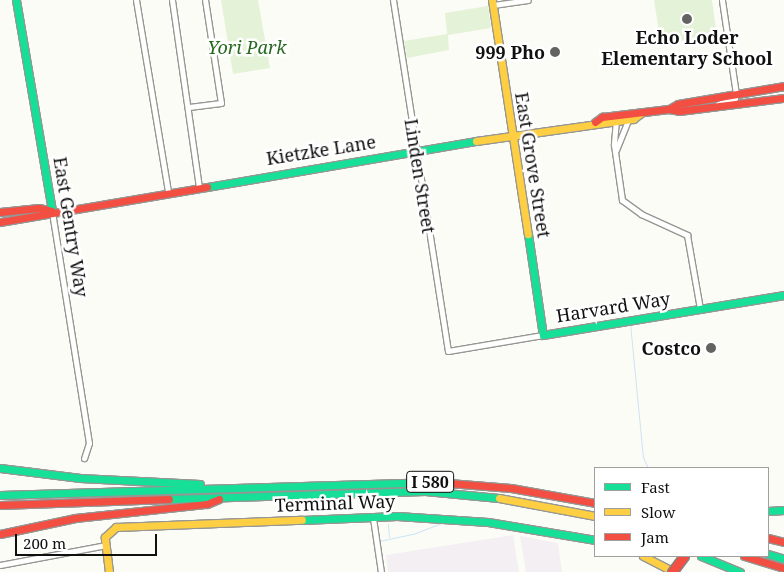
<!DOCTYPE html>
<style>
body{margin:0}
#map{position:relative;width:784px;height:572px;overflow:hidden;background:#fcfcf7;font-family:"Noto Serif",serif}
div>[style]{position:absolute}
.industrial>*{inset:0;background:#f4eff2}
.green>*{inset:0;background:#e4f2d7}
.stream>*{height:1px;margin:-0.5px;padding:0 0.5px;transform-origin:0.5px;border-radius:0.5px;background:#cce4f6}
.roads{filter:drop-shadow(1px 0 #969694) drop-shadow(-1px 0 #969694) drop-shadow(0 1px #969694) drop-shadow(0 -1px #969694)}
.street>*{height:5px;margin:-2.5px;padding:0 2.5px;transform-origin:2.5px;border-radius:2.5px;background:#fffffe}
.fast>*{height:7px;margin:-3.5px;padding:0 3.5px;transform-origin:3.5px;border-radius:3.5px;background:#16e098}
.slow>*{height:7px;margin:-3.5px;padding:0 3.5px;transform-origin:3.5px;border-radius:3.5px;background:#ffcf43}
.jam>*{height:7px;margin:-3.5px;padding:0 3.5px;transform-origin:3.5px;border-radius:3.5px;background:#f24e42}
.bridges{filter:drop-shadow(1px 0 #848481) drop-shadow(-1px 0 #848481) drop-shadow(0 1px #848481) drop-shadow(0 -1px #848481)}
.jam-bridge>*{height:9px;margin:-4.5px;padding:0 4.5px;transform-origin:4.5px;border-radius:4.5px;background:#f24e42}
.dots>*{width:14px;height:14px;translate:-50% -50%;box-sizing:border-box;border:2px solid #fff;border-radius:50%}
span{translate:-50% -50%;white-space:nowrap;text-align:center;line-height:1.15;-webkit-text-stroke:5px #fff;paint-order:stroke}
.shield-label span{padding:1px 4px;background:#fff;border:1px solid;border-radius:4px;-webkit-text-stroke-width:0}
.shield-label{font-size:16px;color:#101010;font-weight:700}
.poi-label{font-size:18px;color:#101010;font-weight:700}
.right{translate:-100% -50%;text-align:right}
.park-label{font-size:18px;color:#27691f;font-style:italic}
.street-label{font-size:18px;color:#101010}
.legend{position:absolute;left:594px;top:467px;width:175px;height:90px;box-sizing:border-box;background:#fff;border:1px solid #9f9f9f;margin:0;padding:6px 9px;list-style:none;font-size:15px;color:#101010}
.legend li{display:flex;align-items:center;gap:10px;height:25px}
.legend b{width:25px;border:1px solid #9f9f9f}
.scale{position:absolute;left:15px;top:534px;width:142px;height:22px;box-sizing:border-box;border:2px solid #101010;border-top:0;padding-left:6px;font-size:15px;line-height:18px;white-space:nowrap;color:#101010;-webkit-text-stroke:4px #fff;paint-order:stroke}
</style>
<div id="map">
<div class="industrial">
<div style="clip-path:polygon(513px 535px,519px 572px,388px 572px,386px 555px)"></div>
<div style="clip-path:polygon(520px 536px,558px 543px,562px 572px,526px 572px)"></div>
</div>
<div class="green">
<div style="clip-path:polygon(221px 0,258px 0,270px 68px,233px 74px)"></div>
<div style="clip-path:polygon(654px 0,712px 0,717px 36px,661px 45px)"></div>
<div style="clip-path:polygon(488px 6px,491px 28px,448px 35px,449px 50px,407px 58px,404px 41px,447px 34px,445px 13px)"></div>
</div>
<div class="stream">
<div style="left:630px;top:323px;width:135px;rotate:84.5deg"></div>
<div style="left:643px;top:457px;width:12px;rotate:66deg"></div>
<div style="left:388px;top:524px;width:13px;rotate:86deg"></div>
<div style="left:379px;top:541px;width:35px;rotate:-12deg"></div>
<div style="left:413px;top:534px;width:34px;rotate:-21deg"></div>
</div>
<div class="roads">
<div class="street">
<div style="left:136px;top:0;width:195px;rotate:80.5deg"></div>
<div style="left:172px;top:0;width:189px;rotate:81.8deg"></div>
<div style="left:393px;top:0;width:355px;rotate:81.1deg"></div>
<div style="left:448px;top:351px;width:96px;rotate:-9.6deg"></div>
<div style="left:493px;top:5px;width:35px;rotate:-8deg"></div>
<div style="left:718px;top:104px;width:18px;rotate:-19deg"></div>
<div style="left:735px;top:98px;width:4px;rotate:-76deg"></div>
<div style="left:736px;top:94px;width:95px;rotate:-98.5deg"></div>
<div style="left:189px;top:107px;width:32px;rotate:-7deg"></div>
<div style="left:221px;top:103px;width:104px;rotate:-98.8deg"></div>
<div style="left:616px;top:120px;width:25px;rotate:95deg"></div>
<div style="left:614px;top:145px;width:56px;rotate:81.7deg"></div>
<div style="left:622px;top:200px;width:24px;rotate:36deg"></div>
<div style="left:641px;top:214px;width:51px;rotate:24.5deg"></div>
<div style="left:687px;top:235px;width:75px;rotate:80deg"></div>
<div style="left:616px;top:150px;width:32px;rotate:-68deg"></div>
<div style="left:52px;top:212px;width:234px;rotate:80.9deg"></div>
<div style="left:89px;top:443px;width:16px;rotate:108deg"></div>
<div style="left:373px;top:518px;width:55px;rotate:81.6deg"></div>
<div style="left:0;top:565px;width:108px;rotate:-10.7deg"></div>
</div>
<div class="fast">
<div style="left:16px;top:0;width:214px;rotate:80.3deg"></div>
<div style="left:207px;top:187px;width:273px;rotate:-9.7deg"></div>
<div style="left:528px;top:234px;width:102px;rotate:81.6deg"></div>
<div style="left:543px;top:335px;width:244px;rotate:-9.4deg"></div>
<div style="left:0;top:468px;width:81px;rotate:7.1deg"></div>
<div style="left:80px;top:478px;width:120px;rotate:2.9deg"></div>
<div style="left:0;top:495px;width:436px;rotate:-1.7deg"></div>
<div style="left:169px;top:499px;width:256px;rotate:-1.8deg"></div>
<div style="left:425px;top:491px;width:74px;rotate:5.4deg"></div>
<div style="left:768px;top:511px;width:16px;rotate:-4deg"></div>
<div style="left:302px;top:520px;width:95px;rotate:-2.4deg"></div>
<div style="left:397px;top:516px;width:91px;rotate:3.8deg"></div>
<div style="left:488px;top:522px;width:109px;rotate:9.5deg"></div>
<div style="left:768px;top:554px;width:17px;rotate:17deg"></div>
<div style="left:701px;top:556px;width:42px;rotate:22.3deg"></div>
</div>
<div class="slow">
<div style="left:492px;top:0;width:237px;rotate:81.3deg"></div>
<div style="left:476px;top:141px;width:159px;rotate:-8deg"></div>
<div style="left:633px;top:119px;width:9px;rotate:-36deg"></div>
<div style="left:499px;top:498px;width:98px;rotate:10.6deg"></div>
<div style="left:643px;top:556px;width:36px;rotate:27deg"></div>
<div style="left:109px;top:572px;width:35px;rotate:-97deg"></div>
<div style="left:105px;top:537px;width:15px;rotate:-42deg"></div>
<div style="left:116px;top:527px;width:186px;rotate:-2.2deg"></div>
</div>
<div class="jam">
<div style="left:669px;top:109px;width:10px;rotate:11deg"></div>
<div style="left:679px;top:111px;width:106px;rotate:-7.1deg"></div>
<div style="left:595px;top:122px;width:9px;rotate:-36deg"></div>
<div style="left:602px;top:117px;width:67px;rotate:-6.8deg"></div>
<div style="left:669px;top:109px;width:10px;rotate:-29deg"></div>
<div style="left:678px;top:104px;width:108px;rotate:-9.6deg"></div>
<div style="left:0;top:212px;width:39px;rotate:-6deg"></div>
<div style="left:39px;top:208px;width:13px;rotate:13deg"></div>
<div style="left:0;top:222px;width:210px;rotate:-9.6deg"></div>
<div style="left:436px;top:482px;width:75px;rotate:4.6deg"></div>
<div style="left:511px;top:488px;width:85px;rotate:10.1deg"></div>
<div style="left:0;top:505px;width:169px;rotate:-2deg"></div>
<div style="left:0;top:534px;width:77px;rotate:-12deg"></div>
<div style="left:75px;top:518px;width:133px;rotate:-6.1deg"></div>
<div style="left:207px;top:504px;width:13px;rotate:-23deg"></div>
<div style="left:768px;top:538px;width:16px;rotate:14deg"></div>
<div style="left:744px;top:556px;width:42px;rotate:16.7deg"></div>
</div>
</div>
<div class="bridges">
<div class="jam-bridge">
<div style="left:672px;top:572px;width:20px;rotate:-53deg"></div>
</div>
</div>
<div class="dots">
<div style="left:687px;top:19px;background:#636361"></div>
<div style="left:555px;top:52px;background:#636361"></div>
<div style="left:711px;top:348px;background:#636361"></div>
</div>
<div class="shield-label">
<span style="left:430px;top:482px">I 580</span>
</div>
<div class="poi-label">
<span style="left:687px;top:48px">Echo Loder<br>Elementary School</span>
<span class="right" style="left:545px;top:52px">999 Pho</span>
<span class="right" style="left:701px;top:348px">Costco</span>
</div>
<div class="park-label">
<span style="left:247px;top:47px">Yori Park</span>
</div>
<div class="street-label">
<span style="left:321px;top:150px;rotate:-9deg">Kietzke Lane</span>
<span style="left:533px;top:165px;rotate:81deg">East Grove Street</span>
<span style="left:420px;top:176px;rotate:81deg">Linden Street</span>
<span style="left:71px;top:227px;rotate:81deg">East Gentry Way</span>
<span style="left:613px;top:307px;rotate:-9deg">Harvard Way</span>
<span style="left:335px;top:503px;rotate:-2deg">Terminal Way</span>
</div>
<ul class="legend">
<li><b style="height:6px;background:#16e098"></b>Fast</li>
<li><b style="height:6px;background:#ffcf43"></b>Slow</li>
<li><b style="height:6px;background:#f24e42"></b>Jam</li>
</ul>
<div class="scale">200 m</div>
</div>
